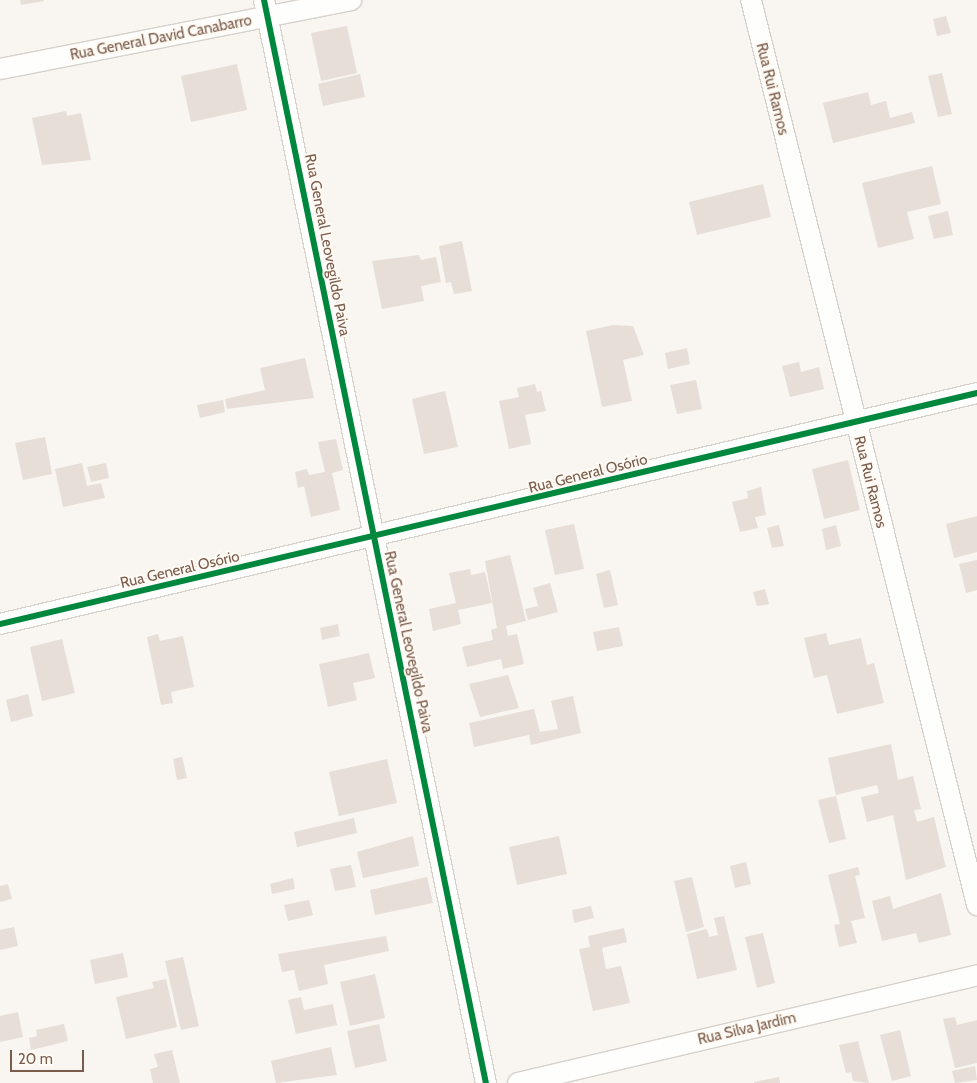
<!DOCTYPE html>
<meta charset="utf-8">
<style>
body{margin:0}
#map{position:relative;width:977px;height:1083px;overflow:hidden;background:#f9f5f0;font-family:Cabin,sans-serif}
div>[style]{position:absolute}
.building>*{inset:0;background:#e6ded7}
.roads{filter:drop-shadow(1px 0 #d7d1cb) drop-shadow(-1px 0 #d7d1cb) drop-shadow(0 1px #d7d1cb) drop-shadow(0 -1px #d7d1cb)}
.minor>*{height:20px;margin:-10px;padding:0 10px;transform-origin:10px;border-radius:10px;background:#fefefd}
.cycleway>*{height:6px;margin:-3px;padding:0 3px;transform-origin:3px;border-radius:3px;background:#00873e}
span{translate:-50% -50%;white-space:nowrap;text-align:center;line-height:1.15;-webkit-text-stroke:4px #fffaf3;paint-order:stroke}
.street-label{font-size:15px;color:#7a5c4d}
.scale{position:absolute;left:10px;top:1050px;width:74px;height:22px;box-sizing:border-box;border:2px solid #7a5c4d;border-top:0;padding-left:6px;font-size:15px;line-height:18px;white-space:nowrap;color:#7a5c4d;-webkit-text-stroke:4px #fffaf3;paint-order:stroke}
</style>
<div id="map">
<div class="building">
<div style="clip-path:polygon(20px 0,44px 0,44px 1px,21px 5px)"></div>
<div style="clip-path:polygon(946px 16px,951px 33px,937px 36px,933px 19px)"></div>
<div style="clip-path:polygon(347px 26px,357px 73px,321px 81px,311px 33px)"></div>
<div style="clip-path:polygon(237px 64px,247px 110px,191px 122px,181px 76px)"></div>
<div style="clip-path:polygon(942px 73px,952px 114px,938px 117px,928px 76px)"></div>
<div style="clip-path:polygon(360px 74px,365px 97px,323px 106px,318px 84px)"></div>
<div style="clip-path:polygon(868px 92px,871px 105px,886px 101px,890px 118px,912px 112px,915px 123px,833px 143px,823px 103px)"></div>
<div style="clip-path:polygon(66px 111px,67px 116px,81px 113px,91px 160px,42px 165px,32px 118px)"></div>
<div style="clip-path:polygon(932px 166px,941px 204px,907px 212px,914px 239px,878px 248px,862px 183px)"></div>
<div style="clip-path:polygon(763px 184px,771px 217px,697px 235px,689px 202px)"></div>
<div style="clip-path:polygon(948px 211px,953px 235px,934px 239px,928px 216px)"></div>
<div style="clip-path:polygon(462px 241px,472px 291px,454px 294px,451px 282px,446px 283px,439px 246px)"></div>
<div style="clip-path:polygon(419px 255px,421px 260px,436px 257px,441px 282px,421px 286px,424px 301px,382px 309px,372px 261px)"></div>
<div style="clip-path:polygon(613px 325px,633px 326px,644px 355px,623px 360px,632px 401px,602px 407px,586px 331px)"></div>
<div style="clip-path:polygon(687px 348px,690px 364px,668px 369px,665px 353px)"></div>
<div style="clip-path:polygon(305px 358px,314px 398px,227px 409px,225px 399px,265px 390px,260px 368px)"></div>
<div style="clip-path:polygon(799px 362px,801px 372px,819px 367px,824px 389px,790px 397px,782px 366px)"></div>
<div style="clip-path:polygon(696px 380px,702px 409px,677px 414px,670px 385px)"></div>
<div style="clip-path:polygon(535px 384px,537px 392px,541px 391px,546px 411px,525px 415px,531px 444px,509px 449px,499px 401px,519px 397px,517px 388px)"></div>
<div style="clip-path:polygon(445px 391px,458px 447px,424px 454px,412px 399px)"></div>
<div style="clip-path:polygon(223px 400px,225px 412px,200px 418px,197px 405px)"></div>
<div style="clip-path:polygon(45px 437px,52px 474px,23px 480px,15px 443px)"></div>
<div style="clip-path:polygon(336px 439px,343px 470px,332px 473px,340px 510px,311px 517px,304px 486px,298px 488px,295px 472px,307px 469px,309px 475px,325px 472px,318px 442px)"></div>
<div style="clip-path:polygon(848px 460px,860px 510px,824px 519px,812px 469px)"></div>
<div style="clip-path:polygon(82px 463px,87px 486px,101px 483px,105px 498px,63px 507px,55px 469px)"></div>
<div style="clip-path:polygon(106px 463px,109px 478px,91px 482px,87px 467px)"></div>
<div style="clip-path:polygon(761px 487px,766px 515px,755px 517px,758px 528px,740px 532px,732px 502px,748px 498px,747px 491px)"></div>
<div style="clip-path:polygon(977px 516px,977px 552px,954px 558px,946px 524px)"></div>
<div style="clip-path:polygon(574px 524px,584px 569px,555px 575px,545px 530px)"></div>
<div style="clip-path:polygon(779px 525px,784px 546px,772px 548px,767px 528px)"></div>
<div style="clip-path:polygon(836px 525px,841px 546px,826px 550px,822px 529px)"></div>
<div style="clip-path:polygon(510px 555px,526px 621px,506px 626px,508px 636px,517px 634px,524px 664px,503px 669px,501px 659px,467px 667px,462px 647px,493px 640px,491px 630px,497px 628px,485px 561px)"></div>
<div style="clip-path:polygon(977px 560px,977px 590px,966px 593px,959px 564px)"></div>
<div style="clip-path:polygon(470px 569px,471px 575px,485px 572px,492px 603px,458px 610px,461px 624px,433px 631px,429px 609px,456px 603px,449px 573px)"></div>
<div style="clip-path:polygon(610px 570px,618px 605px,604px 608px,596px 574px)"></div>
<div style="clip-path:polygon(550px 583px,558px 612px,528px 620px,525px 609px,538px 606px,533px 588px)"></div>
<div style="clip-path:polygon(765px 589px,769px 604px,757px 606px,753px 592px)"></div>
<div style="clip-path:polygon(338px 624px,340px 636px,322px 640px,320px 628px)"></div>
<div style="clip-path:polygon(619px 627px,623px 646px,597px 651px,593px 632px)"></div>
<div style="clip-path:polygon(826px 633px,829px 645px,861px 638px,867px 665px,874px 663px,884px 703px,837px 714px,827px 675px,814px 678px,804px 638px)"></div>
<div style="clip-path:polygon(158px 634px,160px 641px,183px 636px,194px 687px,171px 692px,173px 703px,161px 705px,147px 637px)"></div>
<div style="clip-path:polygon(62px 639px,75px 693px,42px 701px,30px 647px)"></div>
<div style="clip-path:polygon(369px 653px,375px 678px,353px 683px,357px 700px,328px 707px,319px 664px)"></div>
<div style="clip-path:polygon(508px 675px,519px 708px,480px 717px,469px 684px)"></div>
<div style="clip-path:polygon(28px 694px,33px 716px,11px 722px,6px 700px)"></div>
<div style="clip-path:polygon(573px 696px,581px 733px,531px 745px,529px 735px,474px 747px,469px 723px,534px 709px,540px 732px,558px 729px,551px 701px)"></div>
<div style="clip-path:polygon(891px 744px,898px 780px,913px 776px,921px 809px,914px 810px,917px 822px,934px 817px,946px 867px,906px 880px,893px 815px,867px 822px,861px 797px,879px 793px,877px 785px,836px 795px,828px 758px)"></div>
<div style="clip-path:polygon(182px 757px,187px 778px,177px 780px,173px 759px)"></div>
<div style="clip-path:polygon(387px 759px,397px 803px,339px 816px,329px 772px)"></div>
<div style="clip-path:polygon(836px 796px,846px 839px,829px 843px,818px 800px)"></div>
<div style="clip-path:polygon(354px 818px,357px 833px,297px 847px,294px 832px)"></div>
<div style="clip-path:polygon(413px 836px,419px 866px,363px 878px,357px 852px)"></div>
<div style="clip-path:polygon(559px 836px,567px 874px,517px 885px,509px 847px)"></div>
<div style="clip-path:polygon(746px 862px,751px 884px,735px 888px,730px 866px)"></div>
<div style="clip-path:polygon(351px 865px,356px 887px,335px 891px,330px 869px)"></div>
<div style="clip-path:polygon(858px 867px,860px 875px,855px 876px,865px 918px,851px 921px,857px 943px,839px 947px,834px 925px,840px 924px,828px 875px)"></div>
<div style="clip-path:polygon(427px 877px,433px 903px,375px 915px,370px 890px)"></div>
<div style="clip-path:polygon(692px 877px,704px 927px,686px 932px,674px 881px)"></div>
<div style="clip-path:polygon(293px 878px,295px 889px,272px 894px,270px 884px)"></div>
<div style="clip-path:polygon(8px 884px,12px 899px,0 902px,0 886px)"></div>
<div style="clip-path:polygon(941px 893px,951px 935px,919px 943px,916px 933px,882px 941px,872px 901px,890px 896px,893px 909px)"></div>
<div style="clip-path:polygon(309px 900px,313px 915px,288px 921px,284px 905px)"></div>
<div style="clip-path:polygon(591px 906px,594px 918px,574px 923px,572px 910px)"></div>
<div style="clip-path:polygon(724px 916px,737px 970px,697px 979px,687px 934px,707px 929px,709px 937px,718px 935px,714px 918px)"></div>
<div style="clip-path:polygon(14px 927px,18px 946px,0 950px,0 930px)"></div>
<div style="clip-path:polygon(624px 928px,627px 942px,602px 948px,606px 969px,621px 966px,630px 1003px,593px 1011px,579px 949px,590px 947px,588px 936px)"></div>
<div style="clip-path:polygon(763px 933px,775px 983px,757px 988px,745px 937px)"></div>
<div style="clip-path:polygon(386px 936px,389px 951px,324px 965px,328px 984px,299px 991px,294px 970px,282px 972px,278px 954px)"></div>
<div style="clip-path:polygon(123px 953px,128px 977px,95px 984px,90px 960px)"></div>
<div style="clip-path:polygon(183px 957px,199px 1026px,181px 1030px,165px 961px)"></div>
<div style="clip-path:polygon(375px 974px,385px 1018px,350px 1026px,340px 982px)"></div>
<div style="clip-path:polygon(166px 979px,177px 1027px,126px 1039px,116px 997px,154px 988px,152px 982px)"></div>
<div style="clip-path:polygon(301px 997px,304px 1010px,333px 1004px,337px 1025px,296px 1034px,288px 1000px)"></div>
<div style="clip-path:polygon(18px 1012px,23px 1037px,0 1042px,0 1016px)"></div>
<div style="clip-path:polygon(955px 1017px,957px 1025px,977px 1020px,977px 1063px,955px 1068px,943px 1019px)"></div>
<div style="clip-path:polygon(64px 1024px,68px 1041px,31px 1050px,29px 1038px,37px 1036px,36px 1030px)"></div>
<div style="clip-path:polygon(379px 1024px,387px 1061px,355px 1068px,347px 1031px)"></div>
<div style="clip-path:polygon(900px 1030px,911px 1076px,892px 1081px,880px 1035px)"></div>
<div style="clip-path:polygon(858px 1041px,869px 1083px,853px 1081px,851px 1072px,846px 1073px,839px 1045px)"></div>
<div style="clip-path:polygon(331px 1047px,337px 1075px,276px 1083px,271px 1061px)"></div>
<div style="clip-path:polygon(172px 1050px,180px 1083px,153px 1083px,150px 1069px,158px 1067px,154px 1054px)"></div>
<div style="clip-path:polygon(975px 1066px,977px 1080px,955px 1083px,952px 1071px)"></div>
<div style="clip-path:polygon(779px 1077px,780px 1083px,754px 1083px,754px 1082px)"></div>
</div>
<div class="roads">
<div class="minor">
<div style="left:264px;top:0;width:1106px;rotate:78.42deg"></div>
<div style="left:751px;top:0;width:933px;rotate:75.98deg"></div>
<div style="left:0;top:69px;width:358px;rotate:-11.1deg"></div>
<div style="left:0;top:624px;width:1004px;rotate:-13.3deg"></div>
<div style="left:518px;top:1083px;width:472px;rotate:-13.2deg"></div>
</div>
</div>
<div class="cycleway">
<div style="left:264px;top:0;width:1106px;rotate:78.42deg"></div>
<div style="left:0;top:624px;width:1004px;rotate:-13.3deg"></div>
</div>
<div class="street-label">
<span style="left:161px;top:38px;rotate:-11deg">Rua General David Canabarro</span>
<span style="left:772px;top:89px;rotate:76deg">Rua Rui Ramos</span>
<span style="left:327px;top:245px;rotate:79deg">Rua General Leovegildo Paiva</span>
<span style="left:588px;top:474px;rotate:-14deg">Rua General Osório</span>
<span style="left:870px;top:482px;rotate:76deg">Rua Rui Ramos</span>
<span style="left:180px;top:570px;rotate:-13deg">Rua General Osório</span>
<span style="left:408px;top:642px;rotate:78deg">Rua General Leovegildo Paiva</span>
<span style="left:747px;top:1029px;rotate:-13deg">Rua Silva Jardim</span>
</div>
<div class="scale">20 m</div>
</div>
